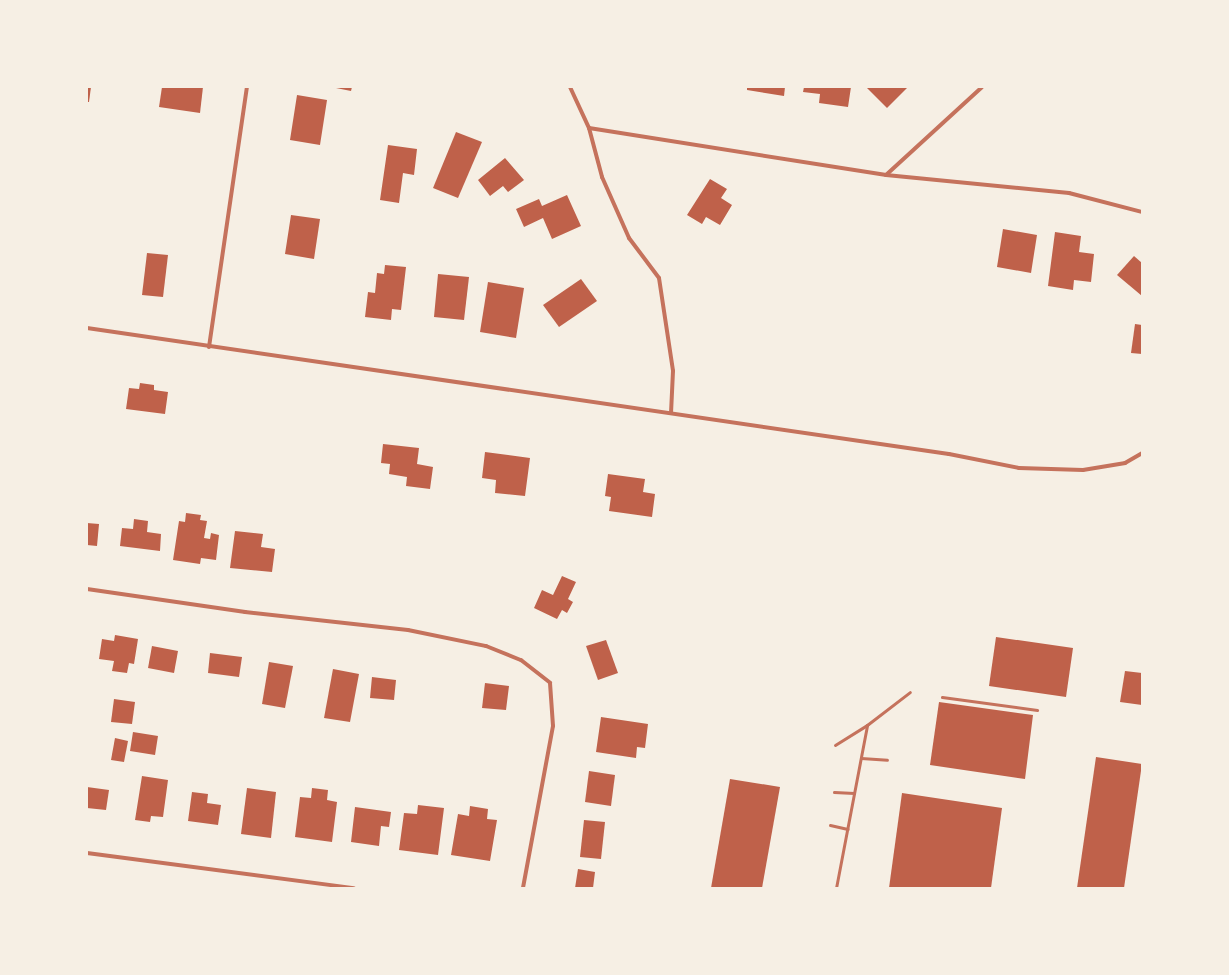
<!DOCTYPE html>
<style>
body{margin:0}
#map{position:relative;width:1229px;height:975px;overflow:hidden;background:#f6efe4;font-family:"IBM Plex Sans",sans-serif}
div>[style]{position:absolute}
.building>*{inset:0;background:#bf614a}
.service>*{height:3px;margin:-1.5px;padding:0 1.5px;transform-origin:1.5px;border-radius:1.5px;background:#c5725c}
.minor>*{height:4px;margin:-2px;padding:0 2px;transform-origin:2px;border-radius:2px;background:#c5725c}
span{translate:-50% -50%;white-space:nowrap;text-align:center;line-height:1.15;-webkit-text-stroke:3px #f6efe4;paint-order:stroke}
.frame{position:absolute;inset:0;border:88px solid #f6efe4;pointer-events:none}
</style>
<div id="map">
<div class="building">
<div style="clip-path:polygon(87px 87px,91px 87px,89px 102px,87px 102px)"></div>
<div style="clip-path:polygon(162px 87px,203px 87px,200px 113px,159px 107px)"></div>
<div style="clip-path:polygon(331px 87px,352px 87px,351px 91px)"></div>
<div style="clip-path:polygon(747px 87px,785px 87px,784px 96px,747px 90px)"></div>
<div style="clip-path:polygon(804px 87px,851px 87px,848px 107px,819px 103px,820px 94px,803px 92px)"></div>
<div style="clip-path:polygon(866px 87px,908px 87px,887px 108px)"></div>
<div style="clip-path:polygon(297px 95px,327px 100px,320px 145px,290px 140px)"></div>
<div style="clip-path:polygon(456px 132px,482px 142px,458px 198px,433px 188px)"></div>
<div style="clip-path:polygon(388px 145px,417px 149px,414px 175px,403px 173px,399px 203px,380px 200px)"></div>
<div style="clip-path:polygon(505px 158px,524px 180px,508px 192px,503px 186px,490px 196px,478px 180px)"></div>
<div style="clip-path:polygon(710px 179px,727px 189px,721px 198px,732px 205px,720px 225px,706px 217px,702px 224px,687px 215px)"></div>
<div style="clip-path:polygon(567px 195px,581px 226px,552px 239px,543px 218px,524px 227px,516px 209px,539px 199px,542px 206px)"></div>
<div style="clip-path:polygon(291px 215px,320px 219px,314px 259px,285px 254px)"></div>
<div style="clip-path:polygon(1003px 229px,1037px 235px,1031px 273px,997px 267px)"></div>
<div style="clip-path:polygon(1055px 232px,1081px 236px,1079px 252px,1094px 254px,1091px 282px,1074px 280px,1073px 290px,1048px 286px)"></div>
<div style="clip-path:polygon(147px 253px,168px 255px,163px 297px,142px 295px)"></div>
<div style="clip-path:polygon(1134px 256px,1142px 263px,1142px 296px,1117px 275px)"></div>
<div style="clip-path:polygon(385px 265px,406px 267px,401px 310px,392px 309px,391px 320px,365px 317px,368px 292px,375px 293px,377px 273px,384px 274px)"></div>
<div style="clip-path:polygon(438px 274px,469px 277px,464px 320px,434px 317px)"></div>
<div style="clip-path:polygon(581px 279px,597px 301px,559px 327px,543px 305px)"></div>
<div style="clip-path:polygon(488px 282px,524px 288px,516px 338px,480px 332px)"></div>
<div style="clip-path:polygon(1135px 324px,1142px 325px,1142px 354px,1131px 353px)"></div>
<div style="clip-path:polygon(140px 383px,154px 385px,154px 390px,168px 392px,165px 414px,126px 409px,129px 388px,139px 389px)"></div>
<div style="clip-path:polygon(383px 444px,419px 448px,417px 464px,433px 467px,430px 489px,406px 486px,407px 477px,389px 474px,390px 464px,381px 463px)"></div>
<div style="clip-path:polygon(485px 452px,530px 458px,525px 496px,495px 493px,496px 480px,482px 478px)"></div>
<div style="clip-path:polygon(608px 474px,645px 479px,643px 492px,655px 494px,652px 517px,609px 511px,611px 497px,605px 496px)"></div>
<div style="clip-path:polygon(186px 513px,201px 515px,200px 520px,207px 521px,204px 538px,210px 539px,211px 533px,219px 535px,216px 560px,201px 558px,200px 564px,173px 560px,179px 521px,185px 522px)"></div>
<div style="clip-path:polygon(134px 519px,148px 521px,147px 532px,161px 534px,160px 551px,120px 546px,122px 528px,133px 529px)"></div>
<div style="clip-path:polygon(87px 523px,99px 524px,97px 546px,87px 545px)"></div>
<div style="clip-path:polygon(235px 531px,263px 534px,261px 547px,275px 549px,272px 572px,230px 568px)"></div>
<div style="clip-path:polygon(562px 576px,576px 582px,568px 599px,573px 602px,567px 613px,562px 610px,557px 619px,534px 608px,542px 590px,553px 595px)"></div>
<div style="clip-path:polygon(115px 635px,138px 639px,134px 664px,129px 663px,127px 673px,112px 671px,114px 661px,99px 659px,102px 639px,114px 641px)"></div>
<div style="clip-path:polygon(996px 637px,1073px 648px,1066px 697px,989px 686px)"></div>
<div style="clip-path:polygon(606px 640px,618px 673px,598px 680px,586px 646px)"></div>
<div style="clip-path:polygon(152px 646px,178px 651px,174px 673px,148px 668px)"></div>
<div style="clip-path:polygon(210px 653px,242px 657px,239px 677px,208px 673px)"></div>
<div style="clip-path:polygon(269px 662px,293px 666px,285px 708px,262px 704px)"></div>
<div style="clip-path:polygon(333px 669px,359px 674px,350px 722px,324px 718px)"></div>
<div style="clip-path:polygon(1125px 671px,1142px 673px,1142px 705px,1120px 702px)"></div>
<div style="clip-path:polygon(372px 677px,396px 680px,394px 700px,370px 698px)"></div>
<div style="clip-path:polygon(485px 683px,509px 686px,506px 710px,482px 708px)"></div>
<div style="clip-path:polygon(114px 699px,135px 702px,132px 724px,111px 722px)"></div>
<div style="clip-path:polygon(939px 702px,1033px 715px,1025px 779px,930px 765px)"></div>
<div style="clip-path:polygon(601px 717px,648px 724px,645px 748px,637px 747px,636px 758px,596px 752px)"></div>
<div style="clip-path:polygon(133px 732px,158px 736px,155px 755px,130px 751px)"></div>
<div style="clip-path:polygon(115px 738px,128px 741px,124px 762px,111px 760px)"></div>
<div style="clip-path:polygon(1096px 757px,1142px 764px,1124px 888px,1077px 888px)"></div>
<div style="clip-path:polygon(589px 771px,615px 775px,611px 806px,585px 802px)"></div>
<div style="clip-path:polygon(142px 776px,168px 780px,163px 817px,151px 816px,150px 822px,135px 820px)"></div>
<div style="clip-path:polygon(730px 779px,780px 787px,762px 888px,711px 888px)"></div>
<div style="clip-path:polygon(87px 787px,109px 790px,106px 810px,87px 808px)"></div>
<div style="clip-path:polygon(247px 788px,276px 792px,271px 838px,241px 834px)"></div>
<div style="clip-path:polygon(312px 788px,328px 790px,327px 800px,337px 802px,332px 842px,295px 837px,300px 797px,311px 798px)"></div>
<div style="clip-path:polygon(192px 792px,208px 794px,207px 803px,221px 805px,218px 825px,188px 821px)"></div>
<div style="clip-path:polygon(902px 793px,1002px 808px,991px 888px,889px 888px)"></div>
<div style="clip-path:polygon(418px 805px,444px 808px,438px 855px,399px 850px,404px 813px,417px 814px)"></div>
<div style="clip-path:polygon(470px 806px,488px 809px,487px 819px,497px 820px,490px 861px,451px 855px,458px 814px,469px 816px)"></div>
<div style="clip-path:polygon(355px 807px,391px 812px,389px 827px,381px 826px,379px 846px,351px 842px)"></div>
<div style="clip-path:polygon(584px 820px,605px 822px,601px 859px,580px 857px)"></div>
<div style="clip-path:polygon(578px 869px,595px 872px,593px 888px,575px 888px)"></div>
</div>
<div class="service">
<div style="left:942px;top:697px;width:96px;rotate:7.8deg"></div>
<div style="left:835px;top:745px;width:38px;rotate:-32deg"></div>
<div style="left:867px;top:725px;width:54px;rotate:-37.5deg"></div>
<div style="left:861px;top:758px;width:26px;rotate:4deg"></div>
<div style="left:834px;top:792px;width:20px;rotate:3deg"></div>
<div style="left:830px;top:825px;width:18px;rotate:13deg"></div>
<div style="left:836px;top:888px;width:166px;rotate:-79.2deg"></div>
</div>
<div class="minor">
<div style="left:570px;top:87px;width:45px;rotate:65.1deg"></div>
<div style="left:589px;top:128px;width:51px;rotate:75.1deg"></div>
<div style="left:602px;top:177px;width:67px;rotate:66.1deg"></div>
<div style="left:629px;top:238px;width:50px;rotate:53.1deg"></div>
<div style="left:659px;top:278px;width:94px;rotate:81.4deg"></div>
<div style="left:673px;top:371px;width:42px;rotate:92.7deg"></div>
<div style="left:589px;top:128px;width:301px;rotate:9deg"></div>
<div style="left:886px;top:175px;width:184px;rotate:5.6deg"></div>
<div style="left:1069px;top:193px;width:75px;rotate:14.6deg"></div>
<div style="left:886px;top:175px;width:130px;rotate:-42.5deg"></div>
<div style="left:87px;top:328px;width:871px;rotate:8.32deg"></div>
<div style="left:949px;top:454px;width:71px;rotate:11.3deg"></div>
<div style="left:1019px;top:468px;width:64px;rotate:1.8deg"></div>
<div style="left:1083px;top:470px;width:43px;rotate:-9.5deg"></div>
<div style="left:1125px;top:463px;width:20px;rotate:-30deg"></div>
<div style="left:209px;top:347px;width:263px;rotate:-81.7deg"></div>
<div style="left:87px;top:589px;width:160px;rotate:8.3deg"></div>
<div style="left:245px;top:612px;width:164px;rotate:6.3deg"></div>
<div style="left:408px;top:630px;width:80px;rotate:11.6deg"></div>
<div style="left:486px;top:646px;width:38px;rotate:22deg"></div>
<div style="left:521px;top:660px;width:37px;rotate:38deg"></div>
<div style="left:550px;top:683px;width:43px;rotate:86deg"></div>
<div style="left:553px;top:726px;width:165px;rotate:100.5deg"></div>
<div style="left:87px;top:853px;width:269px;rotate:7.5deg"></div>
</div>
<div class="frame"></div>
</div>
